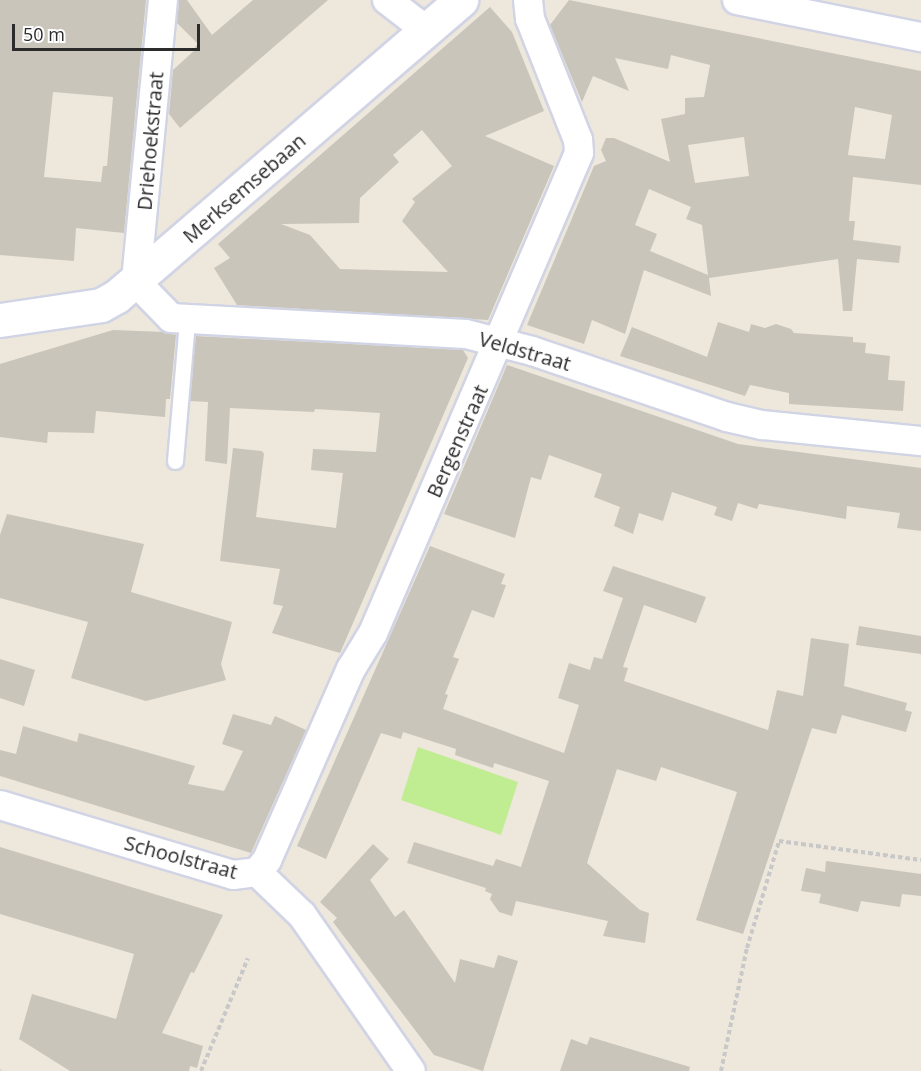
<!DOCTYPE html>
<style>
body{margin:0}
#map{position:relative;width:921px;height:1071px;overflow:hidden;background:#ede7dc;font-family:"Open Sans",sans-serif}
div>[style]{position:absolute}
.pitch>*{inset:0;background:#c0ed92}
.building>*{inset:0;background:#c9c5bb}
.path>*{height:4px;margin-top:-2px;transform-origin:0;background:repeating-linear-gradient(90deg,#c8c8c8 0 4.5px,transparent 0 7.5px)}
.roads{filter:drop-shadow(2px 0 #d1d4e4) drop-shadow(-2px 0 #d1d4e4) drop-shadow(0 2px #d1d4e4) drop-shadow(0 -2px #d1d4e4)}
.lane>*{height:15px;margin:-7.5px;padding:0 7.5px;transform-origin:7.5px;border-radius:7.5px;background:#fff}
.street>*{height:28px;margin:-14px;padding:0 14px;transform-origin:14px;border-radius:14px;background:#fff}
.secondary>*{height:33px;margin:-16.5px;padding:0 16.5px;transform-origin:16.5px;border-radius:16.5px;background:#fff}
span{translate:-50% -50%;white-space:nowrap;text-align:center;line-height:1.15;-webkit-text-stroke:4.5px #fff;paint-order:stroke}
.street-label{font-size:20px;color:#2b2b2b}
.scale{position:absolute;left:12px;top:24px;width:188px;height:27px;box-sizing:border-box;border:3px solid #2b2b2b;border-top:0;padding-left:8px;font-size:18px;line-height:21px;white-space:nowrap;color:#2b2b2b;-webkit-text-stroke:4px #fff;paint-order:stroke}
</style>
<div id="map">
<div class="pitch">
<div style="clip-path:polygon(418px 747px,518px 782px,501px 835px,401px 800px)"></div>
</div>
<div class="building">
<div style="clip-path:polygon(evenodd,0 0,146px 0,124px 233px,76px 228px,74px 261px,0 255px,0 0,53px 92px,113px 97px,107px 166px,103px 166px,101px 182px,44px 177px,53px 92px)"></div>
<div style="clip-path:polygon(179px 0,187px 0,212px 35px,253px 0,328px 0,180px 128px,169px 114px,173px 70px,196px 49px,195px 47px,198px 44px,177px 23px)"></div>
<div style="clip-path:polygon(evenodd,569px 0,921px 71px,921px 185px,853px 177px,849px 221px,855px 221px,853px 240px,901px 246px,899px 263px,857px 259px,852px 311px,843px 311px,838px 259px,709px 278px,711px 296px,644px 270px,625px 334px,592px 320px,584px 344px,527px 325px,594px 166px,606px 161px,601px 150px,606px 138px,614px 138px,670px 162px,661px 119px,685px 114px,685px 98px,704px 97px,710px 65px,671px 55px,668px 69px,615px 58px,629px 91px,593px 76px,582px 102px,550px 25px,569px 0,855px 107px,892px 115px,885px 159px,848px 155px,855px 107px,569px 0,744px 137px,749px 176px,695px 183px,688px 145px,744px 137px,569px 0,649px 189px,691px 207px,686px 219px,702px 225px,708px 275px,650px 251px,657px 234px,635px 225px,649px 189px)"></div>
<div style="clip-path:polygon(evenodd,490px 7px,512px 32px,544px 111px,485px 136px,554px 166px,488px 320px,237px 305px,214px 268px,230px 258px,218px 244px,490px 7px,422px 130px,452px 166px,412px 199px,415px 202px,402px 221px,448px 272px,340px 269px,310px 235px,281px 224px,359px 223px,360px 198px,399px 162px,393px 155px,422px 130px)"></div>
<div style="clip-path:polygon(718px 322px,749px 332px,751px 324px,765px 328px,776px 324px,791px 329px,794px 333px,853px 337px,853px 342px,866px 343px,865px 353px,890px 356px,888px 380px,905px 381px,903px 411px,789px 404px,789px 393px,750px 385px,745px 396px,620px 356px,632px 327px,707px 357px)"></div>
<div style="clip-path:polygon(113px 330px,164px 332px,176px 335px,170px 399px,166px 399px,165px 417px,96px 411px,94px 433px,48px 432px,47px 443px,0 437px,0 364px)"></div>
<div style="clip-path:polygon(195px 336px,463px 350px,468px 358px,340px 653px,272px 633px,283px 606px,273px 604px,280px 569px,220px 561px,233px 448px,262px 451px,264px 454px,256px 517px,336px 528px,343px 473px,311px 470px,313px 449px,376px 452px,380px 413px,315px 409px,314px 412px,230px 408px,227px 464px,205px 461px,208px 402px,190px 401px)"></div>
<div style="clip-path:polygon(507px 365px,738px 444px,921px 468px,921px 531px,897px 528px,900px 513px,847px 506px,846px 519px,759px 504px,757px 509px,738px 503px,732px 521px,714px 515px,717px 507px,672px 492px,663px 521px,639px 513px,633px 534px,614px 526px,620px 507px,594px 497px,602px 474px,549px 455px,541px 480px,531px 477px,515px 538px,444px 514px)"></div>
<div style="clip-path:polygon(7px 514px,144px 544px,131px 592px,232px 622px,221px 664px,226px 680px,146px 701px,71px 678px,88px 622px,0 598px,0 535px)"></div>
<div style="clip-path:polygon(430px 546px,505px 574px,501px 584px,506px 585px,494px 618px,472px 610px,453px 657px,459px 659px,445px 694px,448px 695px,443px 709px,564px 753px,579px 705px,558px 698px,569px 663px,590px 670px,594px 657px,602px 659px,623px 598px,603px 591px,613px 566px,706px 597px,696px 623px,644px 605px,623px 667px,628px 668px,624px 681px,768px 730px,777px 690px,803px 696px,811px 638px,849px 644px,844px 686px,907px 703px,905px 710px,912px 712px,906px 732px,842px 715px,836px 734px,812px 728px,743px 934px,696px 920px,737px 792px,661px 767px,656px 781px,617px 769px,587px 863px,640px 910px,649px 913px,645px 943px,603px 936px,608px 921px,516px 901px,512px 916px,499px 912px,490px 899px,492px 894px,485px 891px,486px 888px,407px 863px,414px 842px,493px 866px,496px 859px,521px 867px,549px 781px,494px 763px,493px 768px,455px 755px,456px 749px,403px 732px,401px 739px,381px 733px,326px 859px,297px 846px)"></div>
<div style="clip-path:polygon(859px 626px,921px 636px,921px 654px,856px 645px)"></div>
<div style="clip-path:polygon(0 659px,35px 670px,24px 706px,0 698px)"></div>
<div style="clip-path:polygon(233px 714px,271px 725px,275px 716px,306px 730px,251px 853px,0 776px,0 750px,16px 754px,23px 726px,77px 742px,79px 733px,195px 766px,188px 784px,224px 791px,243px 751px,222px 744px)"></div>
<div style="clip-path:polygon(373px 844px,389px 859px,370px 880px,395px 917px,404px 910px,455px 983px,460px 959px,494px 968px,498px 955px,518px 961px,483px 1071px,434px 1055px,333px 922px,337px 918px,320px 902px)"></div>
<div style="clip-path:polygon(0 847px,223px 915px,194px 973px,191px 972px,162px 1033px,203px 1046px,197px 1068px,190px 1066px,189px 1071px,70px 1071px,19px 1039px,32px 994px,116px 1019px,134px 954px,0 914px)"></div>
<div style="clip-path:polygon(826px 861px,921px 874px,921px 896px,902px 894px,900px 907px,861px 901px,858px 912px,819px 903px,821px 894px,801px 891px,806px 868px,825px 872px)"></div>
<div style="clip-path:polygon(590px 1037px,690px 1067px,689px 1071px,560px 1071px,571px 1039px,587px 1045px)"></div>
</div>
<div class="path">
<div style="left:0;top:1070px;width:1px;rotate:45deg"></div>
<div style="left:69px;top:1071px;width:1px"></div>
<div style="left:201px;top:1071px;width:122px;rotate:-67.4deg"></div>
<div style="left:721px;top:1071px;width:126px;rotate:-78.1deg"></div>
<div style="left:747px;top:948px;width:112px;rotate:-73.3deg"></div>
<div style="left:779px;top:841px;width:143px;rotate:7.6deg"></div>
</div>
<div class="roads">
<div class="lane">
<div style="left:175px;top:461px;width:142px;rotate:-85.1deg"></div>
</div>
<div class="street">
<div style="left:163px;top:0;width:283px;rotate:95.5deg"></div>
<div style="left:136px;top:282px;width:50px;rotate:45.8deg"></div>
<div style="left:171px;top:318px;width:295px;rotate:3.1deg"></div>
<div style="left:466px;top:334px;width:68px;rotate:14.4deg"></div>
<div style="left:532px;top:351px;width:206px;rotate:18.7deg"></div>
<div style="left:727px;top:417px;width:37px;rotate:13deg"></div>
<div style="left:763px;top:425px;width:159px;rotate:5.8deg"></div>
<div style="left:387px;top:0;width:49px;rotate:37.6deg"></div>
<div style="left:737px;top:0;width:188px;rotate:11.4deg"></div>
<div style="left:0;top:805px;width:243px;rotate:16.7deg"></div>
<div style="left:233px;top:875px;width:24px;rotate:-7deg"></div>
<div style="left:257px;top:872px;width:16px;rotate:-50deg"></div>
<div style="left:267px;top:860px;width:209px;rotate:-66.3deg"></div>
<div style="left:351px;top:669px;width:42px;rotate:-58.6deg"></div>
<div style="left:373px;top:633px;width:522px;rotate:-66.77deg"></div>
<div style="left:579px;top:153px;width:13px;rotate:-94deg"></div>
<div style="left:578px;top:140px;width:130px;rotate:-111.6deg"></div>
<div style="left:530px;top:19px;width:19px;rotate:-96deg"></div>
<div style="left:257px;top:872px;width:62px;rotate:43.7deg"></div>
<div style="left:302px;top:915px;width:190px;rotate:55.1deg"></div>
</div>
<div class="secondary">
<div style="left:0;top:320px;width:102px;rotate:-8.4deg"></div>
<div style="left:101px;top:305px;width:18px;rotate:-29deg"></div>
<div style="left:117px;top:296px;width:454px;rotate:-40.7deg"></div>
</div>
</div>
<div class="street-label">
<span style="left:150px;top:141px;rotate:-85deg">Driehoekstraat</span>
<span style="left:244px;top:188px;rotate:-41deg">Merksemsebaan</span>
<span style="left:525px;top:351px;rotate:16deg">Veldstraat</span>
<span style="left:457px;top:441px;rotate:-66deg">Bergenstraat</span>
<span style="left:181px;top:857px;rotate:15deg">Schoolstraat</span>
</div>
<div class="scale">50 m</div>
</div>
